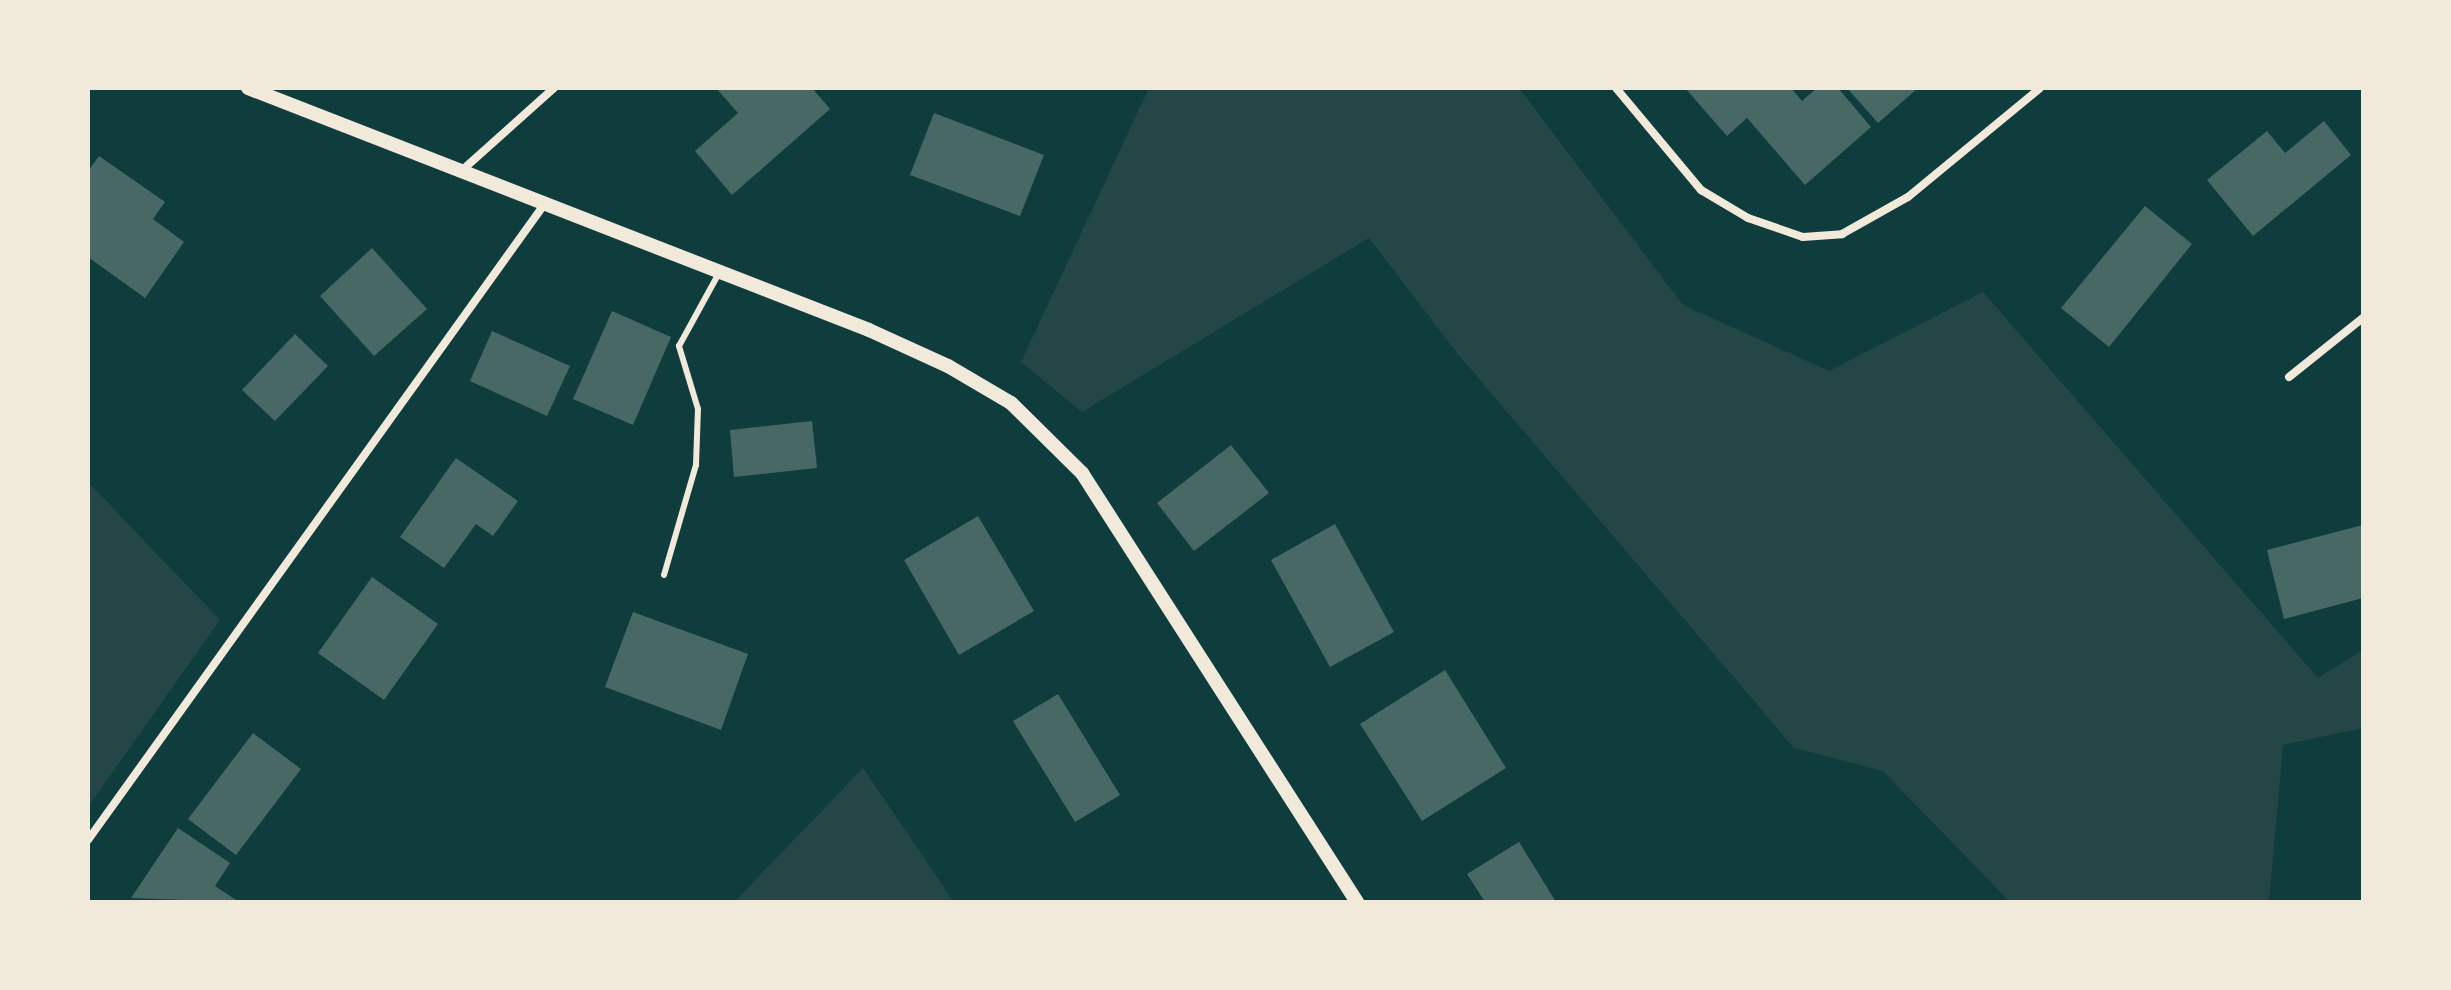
<!DOCTYPE html>
<style>
body{margin:0}
#map{position:relative;width:2451px;height:990px;overflow:hidden;background:#0f3d3e;font-family:Poppins,sans-serif}
div>[style]{position:absolute}
.green>*{inset:0;background:#244646}
.building>*{inset:0;background:#486865}
.service>*{height:6px;margin:-3px;padding:0 3px;transform-origin:3px;border-radius:3px;background:#f1e9da}
.minor>*{height:8px;margin:-4px;padding:0 4px;transform-origin:4px;border-radius:4px;background:#f1e9da}
.tertiary>*{height:14px;margin:-7px;padding:0 7px;transform-origin:7px;border-radius:7px;background:#f1e9da}
span{translate:-50% -50%;white-space:nowrap;text-align:center;line-height:1.15;-webkit-text-stroke:6px #f1e9da;paint-order:stroke}
.frame{position:absolute;inset:0;border:90px solid #f1e9da;pointer-events:none}
</style>
<div id="map">
<div class="green">
<div style="clip-path:polygon(1149px 88px,1519px 88px,1683px 305px,1829px 371px,1983px 292px,2318px 678px,2363px 650px,2363px 728px,2283px 745px,2269px 902px,2010px 902px,1883px 771px,1794px 748px,1457px 353px,1369px 238px,1082px 412px,1021px 362px)"></div>
<div style="clip-path:polygon(88px 482px,220px 620px,88px 807px)"></div>
<div style="clip-path:polygon(863px 768px,954px 902px,738px 902px,737px 899px)"></div>
</div>
<div class="building">
<div style="clip-path:polygon(716px 88px,812px 88px,830px 109px,732px 195px,695px 151px,738px 113px)"></div>
<div style="clip-path:polygon(1685px 88px,1791px 88px,1802px 101px,1817px 88px,1838px 88px,1871px 127px,1805px 185px,1747px 118px,1727px 136px)"></div>
<div style="clip-path:polygon(1847px 88px,1918px 88px,1878px 123px)"></div>
<div style="clip-path:polygon(934px 113px,1044px 155px,1020px 216px,910px 175px)"></div>
<div style="clip-path:polygon(2324px 121px,2351px 155px,2253px 236px,2207px 180px,2267px 131px,2285px 153px)"></div>
<div style="clip-path:polygon(99px 156px,165px 202px,153px 219px,184px 242px,145px 298px,88px 257px,88px 171px)"></div>
<div style="clip-path:polygon(2145px 206px,2192px 244px,2109px 347px,2061px 308px)"></div>
<div style="clip-path:polygon(372px 248px,427px 309px,374px 356px,320px 296px)"></div>
<div style="clip-path:polygon(612px 311px,671px 337px,633px 425px,573px 399px)"></div>
<div style="clip-path:polygon(492px 331px,570px 366px,547px 416px,470px 381px)"></div>
<div style="clip-path:polygon(295px 334px,328px 366px,275px 421px,242px 390px)"></div>
<div style="clip-path:polygon(812px 421px,817px 468px,734px 477px,730px 430px)"></div>
<div style="clip-path:polygon(1231px 445px,1269px 493px,1194px 551px,1157px 503px)"></div>
<div style="clip-path:polygon(456px 458px,518px 501px,493px 536px,476px 524px,444px 568px,400px 537px)"></div>
<div style="clip-path:polygon(978px 516px,1034px 611px,959px 655px,904px 560px)"></div>
<div style="clip-path:polygon(1335px 524px,1394px 632px,1330px 667px,1271px 560px)"></div>
<div style="clip-path:polygon(2363px 525px,2363px 598px,2284px 619px,2267px 550px)"></div>
<div style="clip-path:polygon(372px 577px,438px 624px,384px 700px,318px 653px)"></div>
<div style="clip-path:polygon(633px 612px,748px 654px,721px 730px,605px 687px)"></div>
<div style="clip-path:polygon(1445px 670px,1506px 768px,1422px 821px,1360px 724px)"></div>
<div style="clip-path:polygon(1058px 694px,1120px 795px,1075px 822px,1013px 721px)"></div>
<div style="clip-path:polygon(253px 733px,301px 769px,236px 855px,188px 819px)"></div>
<div style="clip-path:polygon(178px 828px,230px 863px,215px 886px,239px 902px,131px 898px)"></div>
<div style="clip-path:polygon(1519px 842px,1556px 902px,1485px 902px,1467px 874px)"></div>
</div>
<div class="service">
<div style="left:664px;top:575px;width:115px;rotate:-73.8deg"></div>
<div style="left:696px;top:465px;width:56px;rotate:-88deg"></div>
<div style="left:698px;top:409px;width:66px;rotate:-106.8deg"></div>
<div style="left:679px;top:346px;width:83px;rotate:-61.3deg"></div>
</div>
<div class="minor">
<div style="left:1616px;top:88px;width:133px;rotate:50.2deg"></div>
<div style="left:1701px;top:190px;width:55px;rotate:30.8deg"></div>
<div style="left:1748px;top:218px;width:58px;rotate:19.1deg"></div>
<div style="left:1803px;top:237px;width:39px;rotate:-4deg"></div>
<div style="left:1842px;top:234px;width:76px;rotate:-29.3deg"></div>
<div style="left:1908px;top:197px;width:171px;rotate:-39.5deg"></div>
<div style="left:459px;top:173px;width:127px;rotate:-41.8deg"></div>
<div style="left:2289px;top:377px;width:95px;rotate:-38.6deg"></div>
<div style="left:88px;top:840px;width:780px;rotate:-54.33deg"></div>
</div>
<div class="tertiary">
<div style="left:248px;top:88px;width:666px;rotate:21.29deg"></div>
<div style="left:869px;top:330px;width:87px;rotate:24.5deg"></div>
<div style="left:948px;top:366px;width:73px;rotate:30.4deg"></div>
<div style="left:1011px;top:403px;width:100px;rotate:44.6deg"></div>
<div style="left:1082px;top:473px;width:510px;rotate:57.34deg"></div>
</div>
<div class="frame"></div>
</div>
